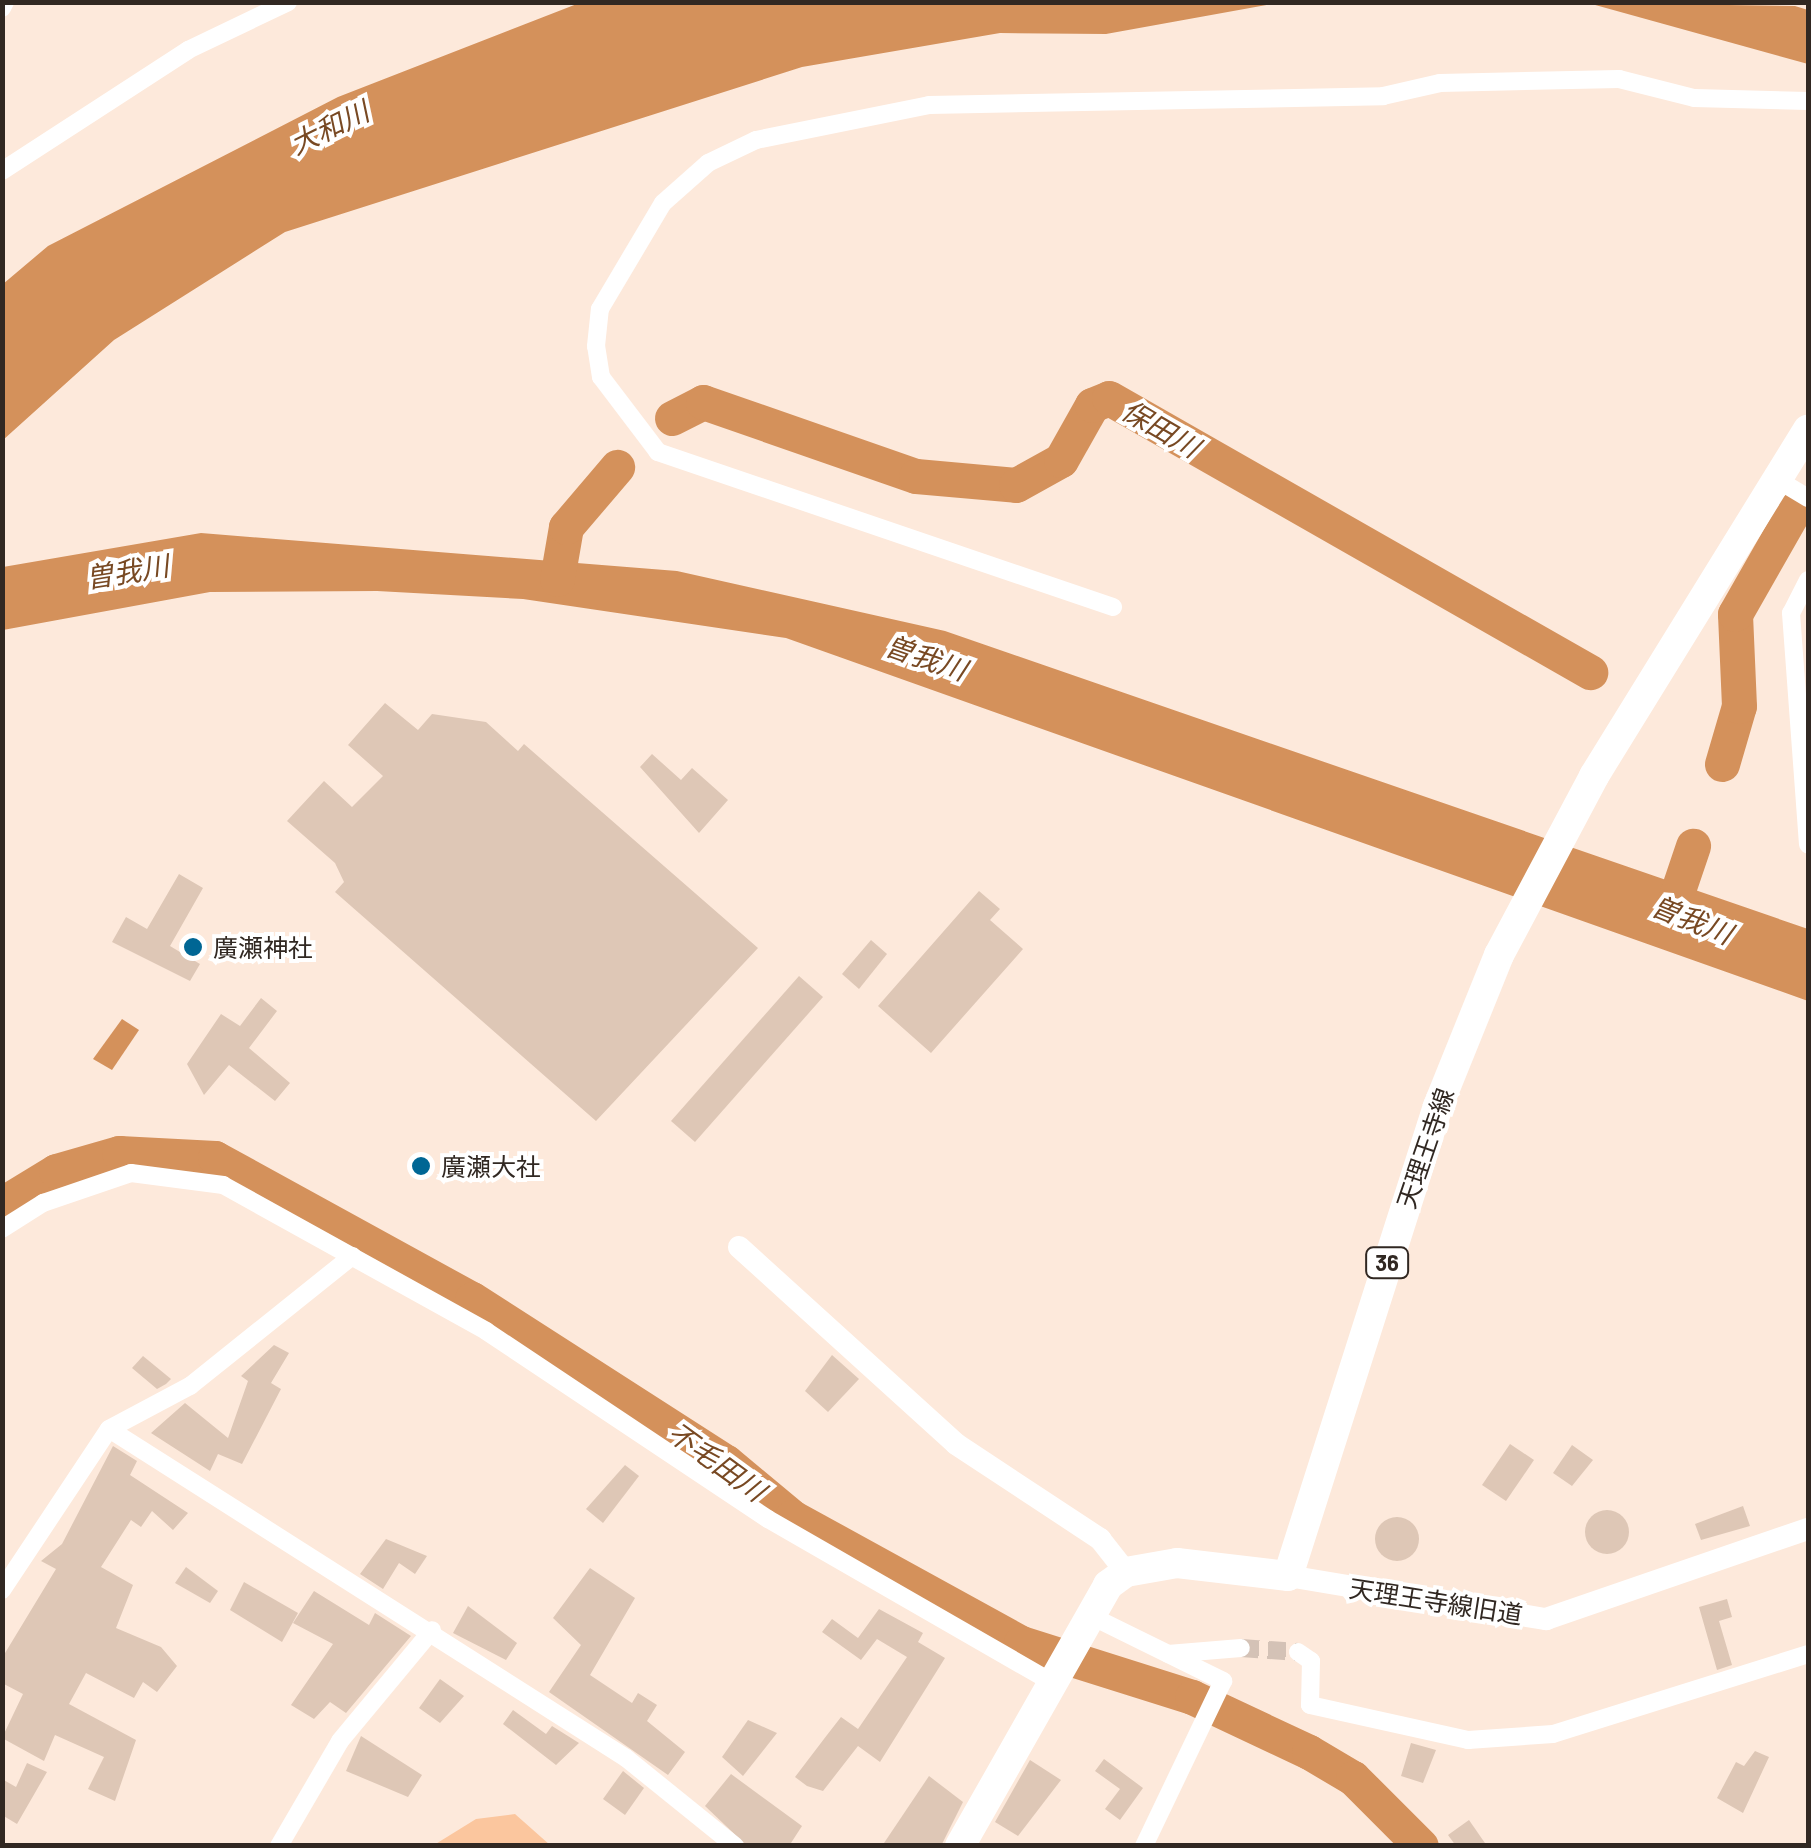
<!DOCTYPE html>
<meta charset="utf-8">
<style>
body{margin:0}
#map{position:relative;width:1811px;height:1848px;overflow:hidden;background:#fde9db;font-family:Barlow,"Noto Sans JP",sans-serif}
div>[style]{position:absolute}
.green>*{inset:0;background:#fbc69e}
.water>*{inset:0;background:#d4915b}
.river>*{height:35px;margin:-17.5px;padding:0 17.5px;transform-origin:17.5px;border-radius:17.5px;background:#d4915b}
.building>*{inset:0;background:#dec7b6}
.round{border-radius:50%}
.minor-tunnel>*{height:18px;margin-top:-9px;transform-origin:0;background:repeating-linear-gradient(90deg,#d4c2b6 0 18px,transparent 0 27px)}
.minor>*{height:18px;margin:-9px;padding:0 9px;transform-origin:9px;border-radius:9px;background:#fff}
.tertiary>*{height:22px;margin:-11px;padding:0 11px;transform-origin:11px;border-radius:11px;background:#fff}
.primary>*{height:30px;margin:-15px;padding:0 15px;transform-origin:15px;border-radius:15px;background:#fff}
.dots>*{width:28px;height:28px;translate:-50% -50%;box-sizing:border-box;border:5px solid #fff;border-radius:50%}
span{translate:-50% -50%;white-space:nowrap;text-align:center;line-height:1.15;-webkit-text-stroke:8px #fff;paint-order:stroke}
.shield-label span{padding:2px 8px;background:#fff;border:2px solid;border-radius:8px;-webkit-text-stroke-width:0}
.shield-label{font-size:22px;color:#312822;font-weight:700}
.poi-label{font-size:25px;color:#312822}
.left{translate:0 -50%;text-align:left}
.street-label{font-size:25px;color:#312822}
.water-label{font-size:28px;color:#784923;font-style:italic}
.frame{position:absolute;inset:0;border:5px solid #312822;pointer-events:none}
</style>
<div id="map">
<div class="green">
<div style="clip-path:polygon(515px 1814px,550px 1845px,434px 1845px,476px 1819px)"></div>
</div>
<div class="water">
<div style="clip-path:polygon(582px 2px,1277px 3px,1106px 34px,1000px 33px,802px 67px,285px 232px,114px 340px,3px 440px,3px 284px,48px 246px,338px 97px)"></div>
<div style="clip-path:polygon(1588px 3px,1795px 6px,1808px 10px,1808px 64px)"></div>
<div style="clip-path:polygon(201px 533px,677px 571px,945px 631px,1808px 929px,1808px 1001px,786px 638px,523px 599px,377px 591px,210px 592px,3px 630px,3px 567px)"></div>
<div style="clip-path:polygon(122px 1019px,139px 1030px,112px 1070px,93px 1059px)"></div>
</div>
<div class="river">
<div style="left:672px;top:418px;width:35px;rotate:-27deg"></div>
<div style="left:703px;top:402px;width:225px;rotate:19.2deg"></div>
<div style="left:916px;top:476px;width:100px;rotate:5.1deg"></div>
<div style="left:1016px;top:485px;width:51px;rotate:-29.1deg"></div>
<div style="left:1061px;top:460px;width:63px;rotate:-60.6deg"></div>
<div style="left:1092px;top:405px;width:18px;rotate:-22deg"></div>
<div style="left:1109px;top:398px;width:554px;rotate:29.67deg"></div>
<div style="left:557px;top:579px;width:53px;rotate:-80.2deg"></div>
<div style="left:566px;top:527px;width:79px;rotate:-49.6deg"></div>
<div style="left:1722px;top:764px;width:60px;rotate:-73.7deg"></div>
<div style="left:1739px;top:706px;width:92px;rotate:-92.5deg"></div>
<div style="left:1735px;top:614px;width:121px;rotate:-60.3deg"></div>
<div style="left:1671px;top:911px;width:69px;rotate:-71.3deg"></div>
<div style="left:2px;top:1204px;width:63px;rotate:-31.4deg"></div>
<div style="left:56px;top:1171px;width:66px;rotate:-15.9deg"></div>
<div style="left:119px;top:1153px;width:96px;rotate:3deg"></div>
<div style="left:215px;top:1158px;width:293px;rotate:28.8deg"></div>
<div style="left:472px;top:1299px;width:302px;rotate:32.7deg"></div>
<div style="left:726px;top:1462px;width:86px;rotate:39.8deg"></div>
<div style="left:792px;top:1517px;width:261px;rotate:28.8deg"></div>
<div style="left:1021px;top:1643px;width:179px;rotate:17.5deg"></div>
<div style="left:1192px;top:1697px;width:129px;rotate:25.2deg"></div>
<div style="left:1309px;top:1752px;width:51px;rotate:30.6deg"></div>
<div style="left:1353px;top:1778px;width:96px;rotate:45deg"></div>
</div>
<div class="building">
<div style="clip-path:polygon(385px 703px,418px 730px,432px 714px,486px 722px,518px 751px,524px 744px,758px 948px,596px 1121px,335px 892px,344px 882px,335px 863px,287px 821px,324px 781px,352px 807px,383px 776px,348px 745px)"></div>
<div style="clip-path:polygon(652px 754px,681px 780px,692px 768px,728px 800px,699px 833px,640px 767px)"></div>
<div style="clip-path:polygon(179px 874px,203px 888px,170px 946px,200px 964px,190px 981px,112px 942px,126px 917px,147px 929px)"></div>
<div style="clip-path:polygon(979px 891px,1000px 909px,990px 920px,1023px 949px,931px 1053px,878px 1006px)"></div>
<div style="clip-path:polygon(871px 940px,887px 954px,859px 989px,842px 974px)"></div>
<div style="clip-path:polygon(799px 976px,823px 997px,695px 1142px,671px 1121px)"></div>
<div style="clip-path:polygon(261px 998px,277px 1011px,249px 1048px,290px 1083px,275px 1101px,229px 1065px,204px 1095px,187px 1064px,221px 1014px,240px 1026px)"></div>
<div style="clip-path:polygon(274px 1345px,289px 1353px,271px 1383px,281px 1389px,242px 1464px,218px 1454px,210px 1471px,151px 1433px,185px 1403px,228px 1438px,248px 1381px,241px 1376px)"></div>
<div style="clip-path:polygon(832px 1355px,859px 1379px,828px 1412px,805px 1391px)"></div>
<div style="clip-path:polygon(143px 1356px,171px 1379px,166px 1384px,157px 1389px,132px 1368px)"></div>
<div style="clip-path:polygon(1510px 1444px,1534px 1460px,1506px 1501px,1482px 1485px)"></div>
<div style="clip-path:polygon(1572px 1445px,1593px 1460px,1572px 1486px,1553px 1473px)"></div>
<div style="clip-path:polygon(113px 1446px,137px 1461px,130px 1475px,188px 1513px,173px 1530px,152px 1511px,141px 1527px,131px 1520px,101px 1567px,133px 1585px,116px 1628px,161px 1647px,177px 1666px,157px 1692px,143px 1682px,134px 1698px,86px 1673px,69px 1704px,136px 1740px,115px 1801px,88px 1789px,104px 1757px,55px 1735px,44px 1761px,2px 1738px,23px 1694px,2px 1683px,2px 1658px,56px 1569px,41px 1561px,62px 1544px)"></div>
<div style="clip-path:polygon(625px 1465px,639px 1476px,603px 1523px,586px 1509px)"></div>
<div style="clip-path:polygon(1743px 1506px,1750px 1526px,1701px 1540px,1695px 1524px)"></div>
<div class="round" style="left:1585px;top:1510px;width:44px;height:44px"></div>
<div class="round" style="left:1375px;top:1517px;width:44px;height:44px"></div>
<div style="clip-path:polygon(386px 1539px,427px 1556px,415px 1574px,399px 1563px,383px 1589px,360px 1574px)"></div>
<div style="clip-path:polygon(186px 1567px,218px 1591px,210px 1603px,175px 1583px)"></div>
<div style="clip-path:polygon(590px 1568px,635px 1598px,590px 1675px,632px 1703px,638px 1693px,657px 1705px,647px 1721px,685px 1752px,668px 1775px,549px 1692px,581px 1645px,553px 1618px)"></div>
<div style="clip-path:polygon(244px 1582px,298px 1613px,282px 1642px,230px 1610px)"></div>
<div style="clip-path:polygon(314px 1591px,369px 1625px,375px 1613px,411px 1636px,346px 1713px,330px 1702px,314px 1719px,291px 1705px,333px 1644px,293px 1623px)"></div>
<div style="clip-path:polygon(1727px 1599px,1732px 1617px,1719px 1621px,1732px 1665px,1717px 1670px,1699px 1607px)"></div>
<div style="clip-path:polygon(468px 1606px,517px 1643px,506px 1660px,453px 1633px)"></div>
<div style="clip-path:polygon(879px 1609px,923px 1633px,918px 1642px,945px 1658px,880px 1762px,858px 1746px,823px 1791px,807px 1786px,795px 1777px,827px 1735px,841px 1717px,858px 1729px,907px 1657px,877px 1639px,861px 1660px,822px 1632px,832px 1619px,858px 1638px)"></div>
<div style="clip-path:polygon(440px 1679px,464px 1696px,440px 1723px,419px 1708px)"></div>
<div style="clip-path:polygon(513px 1710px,546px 1734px,552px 1726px,579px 1743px,556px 1765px,503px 1724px)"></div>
<div style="clip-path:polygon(748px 1720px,777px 1733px,743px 1776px,722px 1757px)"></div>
<div style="clip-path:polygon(361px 1736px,422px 1775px,408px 1797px,346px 1771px)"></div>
<div style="clip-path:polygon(1411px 1743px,1436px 1750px,1423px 1783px,1401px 1776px)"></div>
<div style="clip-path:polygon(1755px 1751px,1769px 1757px,1743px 1813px,1717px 1798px,1736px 1762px,1744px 1766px)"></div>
<div style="clip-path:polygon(1104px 1759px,1143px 1788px,1120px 1820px,1105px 1809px,1120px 1789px,1095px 1771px)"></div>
<div style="clip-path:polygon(1030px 1760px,1061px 1780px,1018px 1836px,995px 1822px)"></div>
<div style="clip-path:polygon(27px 1763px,47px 1772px,17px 1824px,2px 1815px,2px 1779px,16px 1787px)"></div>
<div style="clip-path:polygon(623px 1771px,644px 1788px,625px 1815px,603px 1799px)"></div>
<div style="clip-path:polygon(731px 1774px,802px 1826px,789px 1846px,747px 1846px,705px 1806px)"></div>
<div style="clip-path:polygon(929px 1776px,963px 1802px,941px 1846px,882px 1846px)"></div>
<div style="clip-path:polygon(1469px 1820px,1487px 1846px,1456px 1846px,1448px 1835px)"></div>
</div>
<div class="minor-tunnel">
<div style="left:1241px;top:1648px;width:57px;rotate:4deg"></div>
</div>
<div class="minor">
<div style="left:2px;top:8px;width:7px;rotate:-63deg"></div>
<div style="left:2px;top:171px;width:222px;rotate:-33deg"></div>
<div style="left:188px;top:50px;width:111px;rotate:-25.6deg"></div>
<div style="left:1778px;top:480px;width:35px;rotate:31deg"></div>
<div style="left:1808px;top:580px;width:37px;rotate:117deg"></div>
<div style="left:1791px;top:613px;width:232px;rotate:85.8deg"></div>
<div style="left:1113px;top:607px;width:481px;rotate:-161.2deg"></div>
<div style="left:658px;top:452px;width:94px;rotate:-127.2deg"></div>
<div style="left:601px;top:377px;width:31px;rotate:-99deg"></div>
<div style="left:596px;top:346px;width:37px;rotate:-84deg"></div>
<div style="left:600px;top:309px;width:123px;rotate:-59.3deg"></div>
<div style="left:663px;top:203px;width:60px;rotate:-41.6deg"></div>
<div style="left:708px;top:163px;width:53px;rotate:-25.6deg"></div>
<div style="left:756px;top:140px;width:177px;rotate:-11.4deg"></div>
<div style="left:929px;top:105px;width:454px;rotate:-1.1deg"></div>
<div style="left:1383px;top:96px;width:58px;rotate:-12.8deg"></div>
<div style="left:1440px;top:83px;width:179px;rotate:-1.3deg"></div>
<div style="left:1619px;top:79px;width:77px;rotate:14.2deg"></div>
<div style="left:1694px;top:98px;width:114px;rotate:1.5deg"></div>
<div style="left:2px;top:1229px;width:49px;rotate:-32.4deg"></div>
<div style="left:43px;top:1203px;width:93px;rotate:-18.8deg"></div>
<div style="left:131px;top:1173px;width:93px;rotate:7.4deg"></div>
<div style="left:223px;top:1185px;width:301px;rotate:29deg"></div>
<div style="left:486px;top:1331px;width:339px;rotate:33.7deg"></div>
<div style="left:768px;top:1519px;width:325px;rotate:29.9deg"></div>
<div style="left:109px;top:1429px;width:613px;rotate:32.47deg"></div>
<div style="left:626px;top:1758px;width:140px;rotate:38.9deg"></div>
<div style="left:2px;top:1590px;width:193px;rotate:-56.4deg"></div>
<div style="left:109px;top:1429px;width:92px;rotate:-28deg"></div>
<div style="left:190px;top:1386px;width:208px;rotate:-38.7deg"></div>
<div style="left:1087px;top:1614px;width:152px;rotate:26.2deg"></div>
<div style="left:1223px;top:1681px;width:183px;rotate:115.6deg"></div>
<div style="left:1298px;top:1652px;width:16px;rotate:35deg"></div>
<div style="left:1311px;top:1661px;width:44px;rotate:91.3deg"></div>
<div style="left:1310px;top:1705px;width:162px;rotate:12.5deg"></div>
<div style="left:1468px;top:1740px;width:85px;rotate:-4deg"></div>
<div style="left:1553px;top:1734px;width:267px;rotate:-17.4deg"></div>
<div style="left:1168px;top:1654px;width:73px;rotate:-4.7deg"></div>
<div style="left:279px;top:1846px;width:121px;rotate:-59.8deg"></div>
<div style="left:340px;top:1741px;width:144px;rotate:-50.3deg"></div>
</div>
<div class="tertiary">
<div style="left:739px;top:1247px;width:293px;rotate:42.2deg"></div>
<div style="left:956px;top:1444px;width:173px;rotate:33.4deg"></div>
<div style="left:1100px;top:1539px;width:42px;rotate:51.8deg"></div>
<div style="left:1288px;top:1576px;width:262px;rotate:9.5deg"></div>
<div style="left:1546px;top:1619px;width:277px;rotate:-19deg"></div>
</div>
<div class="primary">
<div style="left:960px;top:1846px;width:300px;rotate:-60.4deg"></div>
<div style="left:1108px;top:1585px;width:22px;rotate:-36deg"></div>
<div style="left:1126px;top:1572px;width:52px;rotate:-10deg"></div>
<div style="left:1177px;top:1563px;width:112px;rotate:6.7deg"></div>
<div style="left:1288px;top:1576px;width:493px;rotate:-72.3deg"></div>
<div style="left:1438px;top:1106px;width:163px;rotate:-68deg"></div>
<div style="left:1499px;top:955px;width:203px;rotate:-62deg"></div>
<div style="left:1594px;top:776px;width:407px;rotate:-58.3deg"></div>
</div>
<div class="dots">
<div style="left:193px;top:947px;background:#006694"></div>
<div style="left:421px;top:1166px;background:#006694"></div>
</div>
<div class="shield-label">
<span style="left:1387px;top:1263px">36</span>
</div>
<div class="poi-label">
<span class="left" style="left:213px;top:947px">廣瀬神社</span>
<span class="left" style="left:441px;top:1166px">廣瀬大社</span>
</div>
<div class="street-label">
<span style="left:1425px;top:1148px;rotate:-71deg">天理王寺線</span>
<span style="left:1436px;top:1601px;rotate:9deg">天理王寺線旧道</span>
</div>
<div class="water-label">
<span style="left:329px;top:127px;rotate:-26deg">大和川</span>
<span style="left:1161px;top:428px;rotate:30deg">保田川</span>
<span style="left:127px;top:571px;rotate:-9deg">曽我川</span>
<span style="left:926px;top:657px;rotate:19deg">曽我川</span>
<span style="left:1692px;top:919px;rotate:22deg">曽我川</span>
<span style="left:717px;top:1461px;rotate:36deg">不毛田川</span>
</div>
<div class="frame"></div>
</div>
